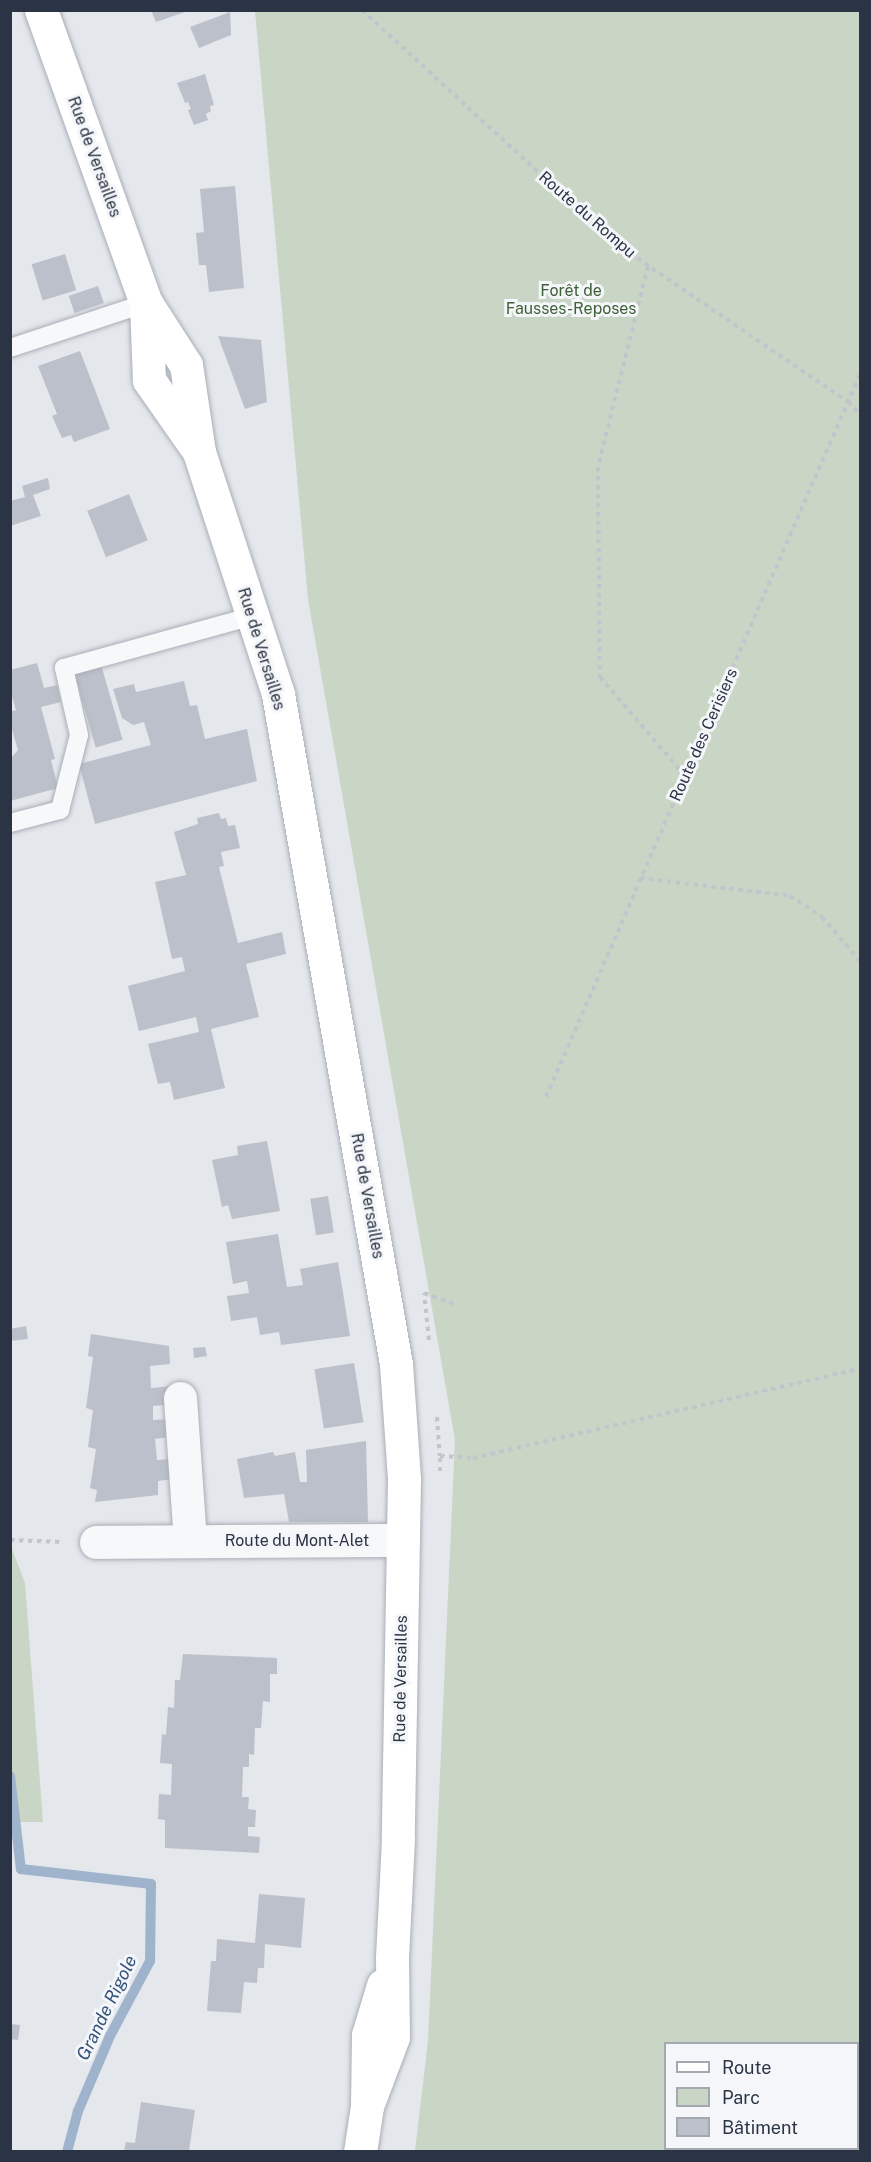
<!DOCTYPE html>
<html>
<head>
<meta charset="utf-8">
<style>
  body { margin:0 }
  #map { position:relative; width:871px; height:2162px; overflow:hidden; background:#e4e7ec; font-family:"Public Sans",sans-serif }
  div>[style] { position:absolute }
  .green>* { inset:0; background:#c9d6c5 }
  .stream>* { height:10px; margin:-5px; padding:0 5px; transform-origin:5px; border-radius:5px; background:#9fb4cc }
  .building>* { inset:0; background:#bbc0ca; transform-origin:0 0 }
  .path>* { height:4px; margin-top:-2px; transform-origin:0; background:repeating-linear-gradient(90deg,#c2c5cb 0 4.5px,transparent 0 9px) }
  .roads { filter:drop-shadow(0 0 2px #a9aeb7) drop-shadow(0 0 2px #a9aeb7) }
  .lane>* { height:18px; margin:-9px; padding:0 9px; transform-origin:9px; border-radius:9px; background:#f7f8fa }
  .street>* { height:33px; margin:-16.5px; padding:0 16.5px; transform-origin:16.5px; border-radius:16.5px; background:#f7f8fa }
  .secondary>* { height:33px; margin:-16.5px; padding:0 16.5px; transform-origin:16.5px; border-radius:16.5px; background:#fff }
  span { translate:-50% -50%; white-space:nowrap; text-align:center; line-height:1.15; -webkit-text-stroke:6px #f4f6f9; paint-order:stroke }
  .street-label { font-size:16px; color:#2b3445 }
  .park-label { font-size:16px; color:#3f6138 }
  .water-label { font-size:18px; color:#34527a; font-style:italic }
  .frame { position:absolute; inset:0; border:12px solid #2b3445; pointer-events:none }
  .legend { position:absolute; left:664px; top:2042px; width:195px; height:108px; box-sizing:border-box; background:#f4f6f9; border:2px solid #a4a8b1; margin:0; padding:8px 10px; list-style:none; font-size:18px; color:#2b3445 }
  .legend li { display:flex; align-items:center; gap:12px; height:30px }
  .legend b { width:30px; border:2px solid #a4a8b1 }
</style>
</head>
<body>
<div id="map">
  <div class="green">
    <div style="clip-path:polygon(evenodd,255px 11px,860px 11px,860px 2151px,415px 2151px,428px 2041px,455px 1440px,308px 599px,255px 11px,666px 2044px,858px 2044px,858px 2148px,666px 2148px,666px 2044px)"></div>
    <div style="clip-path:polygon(10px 1544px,25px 1583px,43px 1822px,11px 1822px)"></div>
  </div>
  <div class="stream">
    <div style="left:10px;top:1776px;width:94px;rotate:83.3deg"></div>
    <div style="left:21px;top:1869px;width:131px;rotate:6.6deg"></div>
    <div style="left:151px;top:1884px;width:77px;rotate:90.7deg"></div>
    <div style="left:150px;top:1961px;width:85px;rotate:118.1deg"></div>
    <div style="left:110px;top:2036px;width:82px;rotate:113.1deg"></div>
    <div style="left:78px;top:2111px;width:42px;rotate:105deg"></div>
  </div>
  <div class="building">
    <div style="clip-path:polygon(151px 10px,188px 10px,188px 11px,156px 22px)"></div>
    <div style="clip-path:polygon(230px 12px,231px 35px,199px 48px,190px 27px)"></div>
    <div style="clip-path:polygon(205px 74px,214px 105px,210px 106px,211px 111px,206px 114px,208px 120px,194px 125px,188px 110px,191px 109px,188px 102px,185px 103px,177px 83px)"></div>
    <div style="clip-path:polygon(235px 186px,244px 288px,209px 292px,206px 265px,199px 265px,196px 233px,204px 232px,200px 189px)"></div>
    <div style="left:65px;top:254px;width:38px;height:35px;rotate:73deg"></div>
    <div style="left:98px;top:286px;width:18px;height:31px;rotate:71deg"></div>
    <div style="clip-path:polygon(218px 336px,261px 340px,267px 402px,245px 409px)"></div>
    <div style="clip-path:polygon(80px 351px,110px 429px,74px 442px,71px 435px,62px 438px,52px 416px,57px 414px,38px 366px)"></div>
    <div style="clip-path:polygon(48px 478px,50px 489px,33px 495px,41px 516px,10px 526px,10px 501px,25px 497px,22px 486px)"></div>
    <div style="left:129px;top:494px;width:50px;height:45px;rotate:68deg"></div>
    <div style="left:100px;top:661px;width:82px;height:28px;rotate:74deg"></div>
    <div style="clip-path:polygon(37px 663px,44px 688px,57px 685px,61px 702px,41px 707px,55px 759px,51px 760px,58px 788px,10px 801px,10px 759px,18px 750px,10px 723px,10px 712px,16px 710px,10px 690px,10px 670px)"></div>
    <div style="clip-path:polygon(184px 681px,190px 706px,197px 705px,205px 739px,247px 729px,257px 781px,95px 824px,79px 764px,151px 745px,144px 722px,133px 725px,122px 718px,113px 689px,134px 684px,136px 692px)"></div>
    <div style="clip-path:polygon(219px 813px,221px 819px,226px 818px,228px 826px,235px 825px,240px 848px,221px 852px,224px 866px,219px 867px,238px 943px,282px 932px,286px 954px,246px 964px,259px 1017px,211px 1029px,225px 1088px,174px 1100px,170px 1082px,158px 1084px,148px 1044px,199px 1032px,196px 1017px,139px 1031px,128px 986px,185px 971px,182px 957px,172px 959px,155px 882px,186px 875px,174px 832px,198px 824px,197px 818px)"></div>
    <div style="clip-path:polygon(267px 1141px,280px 1211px,232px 1219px,228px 1205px,222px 1207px,212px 1160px,238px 1155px,237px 1146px)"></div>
    <div style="left:328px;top:1196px;width:37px;height:18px;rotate:81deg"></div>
    <div style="clip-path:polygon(278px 1234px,287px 1287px,303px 1285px,300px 1269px,338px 1262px,350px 1336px,281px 1345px,279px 1332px,260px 1335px,257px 1317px,231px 1321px,227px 1296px,249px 1293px,247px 1281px,233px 1284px,226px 1242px)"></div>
    <div style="clip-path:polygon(26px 1326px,28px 1339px,10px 1341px,10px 1329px)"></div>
    <div style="clip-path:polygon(91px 1334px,169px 1346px,170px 1364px,150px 1366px,151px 1388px,173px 1386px,174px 1404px,153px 1406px,153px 1420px,176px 1419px,177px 1436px,155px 1439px,157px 1460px,180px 1458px,181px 1478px,158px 1481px,158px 1495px,95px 1502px,97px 1490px,90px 1488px,96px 1449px,88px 1447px,93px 1410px,86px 1408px,93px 1357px,88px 1356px)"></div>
    <div style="clip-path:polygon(205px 1347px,207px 1356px,194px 1358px,193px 1348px)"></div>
    <div style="left:354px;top:1363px;width:60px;height:40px;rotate:81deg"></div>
    <div style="clip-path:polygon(366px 1441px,368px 1522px,289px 1522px,284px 1494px,244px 1498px,237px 1459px,273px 1452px,275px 1456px,295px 1452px,300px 1482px,307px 1482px,306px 1450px)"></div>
    <div style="clip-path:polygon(183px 1654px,277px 1658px,277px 1674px,270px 1674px,270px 1702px,263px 1701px,261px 1728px,255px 1728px,254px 1755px,249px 1754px,249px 1767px,243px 1767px,242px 1797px,249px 1797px,248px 1809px,256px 1810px,255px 1827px,248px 1827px,248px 1836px,260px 1837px,259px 1853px,165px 1848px,165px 1820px,158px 1819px,159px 1794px,171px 1795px,172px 1764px,160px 1763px,162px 1734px,166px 1735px,168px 1707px,174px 1708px,175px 1680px,180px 1680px)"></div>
    <div style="clip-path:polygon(259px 1894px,305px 1898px,301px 1948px,265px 1944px,264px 1968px,258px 1968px,257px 1983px,244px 1982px,241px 2013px,207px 2011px,211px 1961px,216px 1961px,217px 1939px,255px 1943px)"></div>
    <div style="clip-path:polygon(10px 2024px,20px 2025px,18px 2040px,10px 2039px)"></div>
    <div style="clip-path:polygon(141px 2102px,195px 2110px,189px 2151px,124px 2151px,126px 2142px,135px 2143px)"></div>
  </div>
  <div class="path">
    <div style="left:362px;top:10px;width:344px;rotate:42.6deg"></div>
    <div style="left:615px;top:243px;width:282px;rotate:34.3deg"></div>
    <div style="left:848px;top:402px;width:17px;rotate:45deg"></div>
    <div style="left:648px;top:266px;width:207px;rotate:104deg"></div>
    <div style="left:598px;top:467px;width:210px;rotate:89.5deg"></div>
    <div style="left:600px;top:677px;width:132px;rotate:49.3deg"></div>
    <div style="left:640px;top:878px;width:151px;rotate:6.8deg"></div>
    <div style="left:790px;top:896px;width:38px;rotate:33deg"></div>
    <div style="left:822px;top:917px;width:58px;rotate:49.2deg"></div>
    <div style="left:546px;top:1097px;width:788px;rotate:-66.52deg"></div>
    <div style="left:429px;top:1340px;width:47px;rotate:-96.1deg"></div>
    <div style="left:424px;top:1293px;width:35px;rotate:20deg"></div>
    <div style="left:437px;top:1417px;width:39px;rotate:86deg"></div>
    <div style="left:440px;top:1456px;width:33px;rotate:3deg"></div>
    <div style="left:473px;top:1458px;width:397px;rotate:-13deg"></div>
    <div style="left:440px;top:1471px;width:15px;rotate:-90deg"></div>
    <div style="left:10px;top:1540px;width:53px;rotate:2.2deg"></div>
  </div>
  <div class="roads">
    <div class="lane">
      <div style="left:10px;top:348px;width:143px;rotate:-18.3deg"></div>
      <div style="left:10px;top:823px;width:52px;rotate:-14.6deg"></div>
      <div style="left:60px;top:810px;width:77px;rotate:-75.8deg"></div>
      <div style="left:79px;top:735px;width:69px;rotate:-102.6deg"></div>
      <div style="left:64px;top:668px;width:196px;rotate:-15.4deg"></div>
    </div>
    <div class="street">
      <div style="left:180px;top:1398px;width:143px;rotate:86deg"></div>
      <div style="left:96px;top:1542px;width:307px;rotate:-0.4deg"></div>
    </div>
    <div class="secondary">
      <div style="left:41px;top:10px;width:311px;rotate:70.3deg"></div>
      <div style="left:146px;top:303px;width:74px;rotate:57.2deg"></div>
      <div style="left:186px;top:365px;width:88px;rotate:81.5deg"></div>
      <div style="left:199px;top:452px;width:255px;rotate:71.9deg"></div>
      <div style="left:278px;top:694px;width:680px;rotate:80.01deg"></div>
      <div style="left:396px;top:1364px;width:115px;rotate:86deg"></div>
      <div style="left:404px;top:1479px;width:360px;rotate:91deg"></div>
      <div style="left:398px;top:1839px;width:119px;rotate:92.9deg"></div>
      <div style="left:392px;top:1958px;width:79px;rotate:89.3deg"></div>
      <div style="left:393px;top:2037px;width:74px;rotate:110.6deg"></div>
      <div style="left:146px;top:303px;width:77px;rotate:87.8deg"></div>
      <div style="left:149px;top:380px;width:80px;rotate:55.1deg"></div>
      <div style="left:360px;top:2152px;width:47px;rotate:-81.3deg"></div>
      <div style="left:367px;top:2106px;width:71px;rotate:-89.2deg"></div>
      <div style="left:368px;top:2035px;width:52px;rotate:-73.3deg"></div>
    </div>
  </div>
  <div class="street-label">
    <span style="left:94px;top:157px;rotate:70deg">Rue de Versailles</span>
    <span style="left:587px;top:215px;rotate:41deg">Route du Rompu</span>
    <span style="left:261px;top:649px;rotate:73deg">Rue de Versailles</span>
    <span style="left:704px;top:735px;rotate:-66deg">Route des Cerisiers</span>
    <span style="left:367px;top:1196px;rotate:80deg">Rue de Versailles</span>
    <span style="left:297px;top:1541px">Route du Mont-Alet</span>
    <span style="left:401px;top:1679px;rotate:-89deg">Rue de Versailles</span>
  </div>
  <div class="park-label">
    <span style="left:571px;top:300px">Forêt de<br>Fausses-Reposes</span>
  </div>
  <div class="water-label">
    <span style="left:107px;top:2008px;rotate:-64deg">Grande Rigole</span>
  </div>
  <div class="frame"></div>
  <ul class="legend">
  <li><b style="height:8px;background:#fff"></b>Route</li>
  <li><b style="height:16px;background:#c9d6c5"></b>Parc</li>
  <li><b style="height:16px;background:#bbc0ca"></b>Bâtiment</li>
  </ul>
</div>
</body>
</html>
